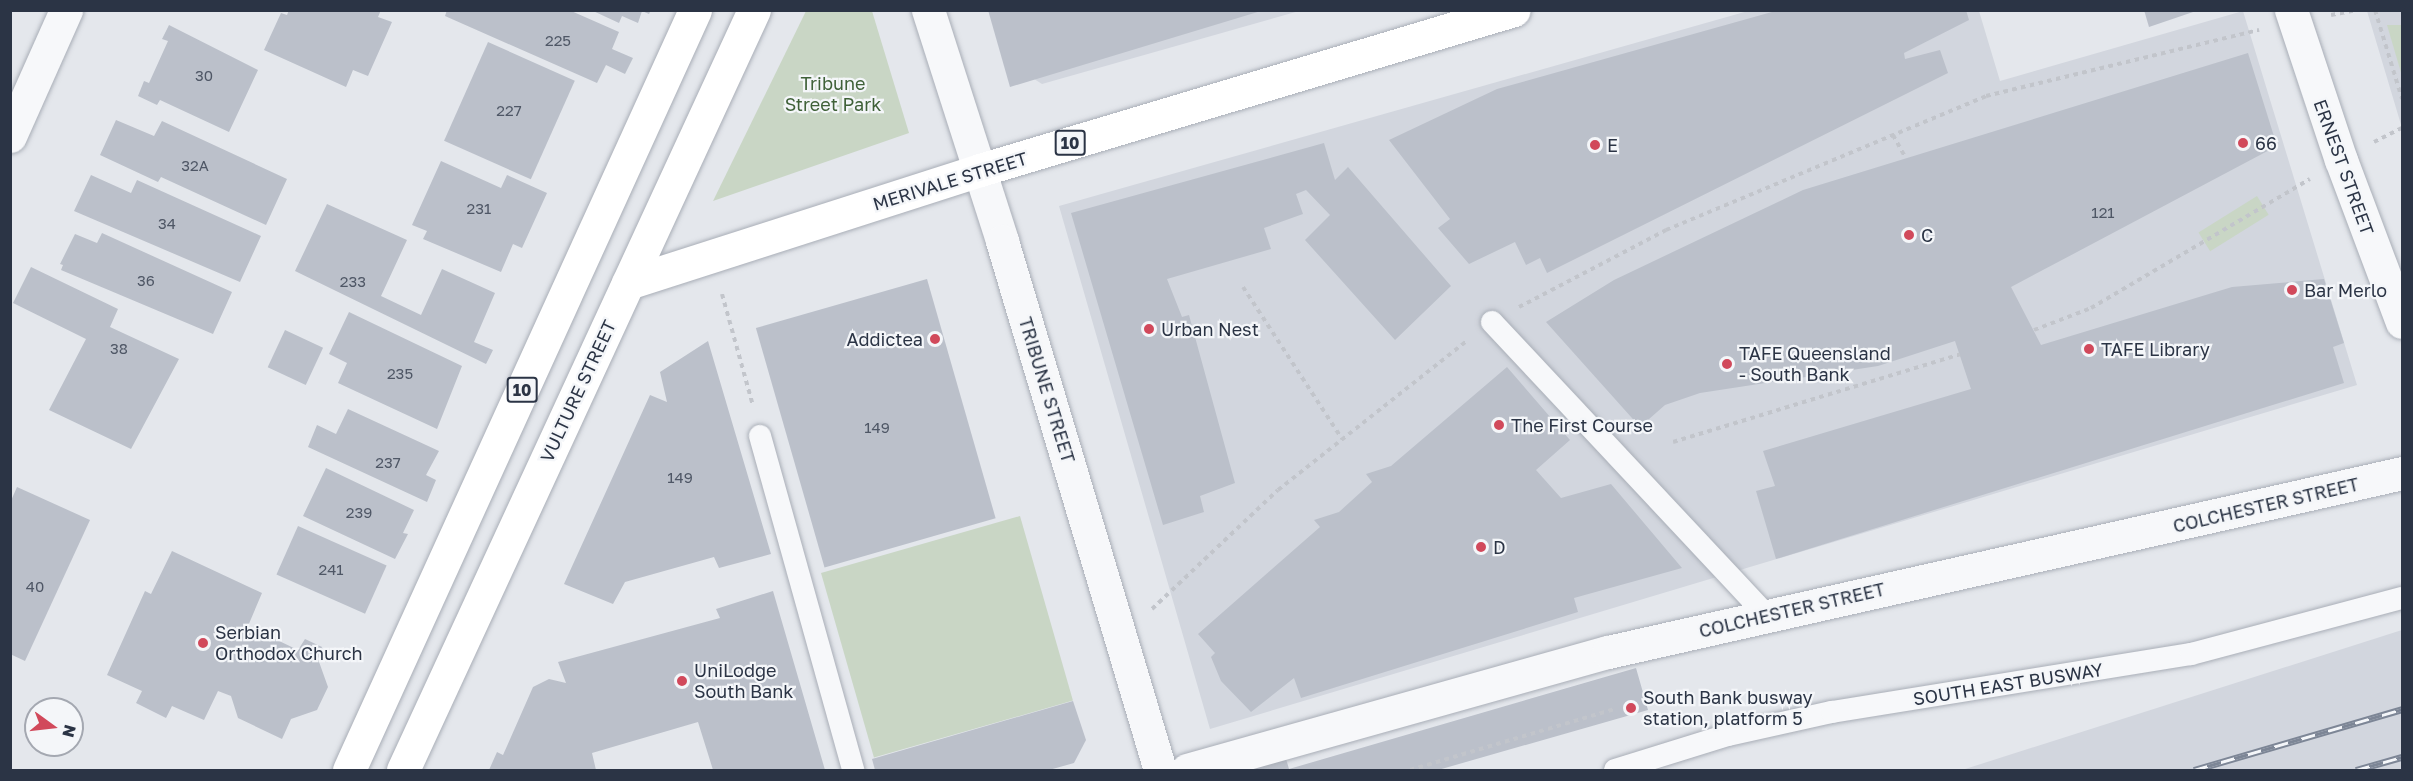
<!DOCTYPE html>
<html>
<head>
<meta charset="utf-8">
<style>
  body { margin:0 }
  #map { position:relative; width:2413px; height:781px; overflow:hidden; background:#e4e7ec; font-family:"Golos Text",sans-serif }
  div>[style] { position:absolute }
  .built>* { inset:0; background:#d2d6de }
  .green>* { inset:0; background:#c9d6c5; transform-origin:0 0 }
  .building>* { inset:0; background:#bbc0ca; transform-origin:0 0 }
  .path>* { height:4px; margin-top:-2px; transform-origin:0; background:repeating-linear-gradient(90deg,#c2c5cb 0 4.5px,transparent 0 9px) }
  .roads { filter:drop-shadow(0 0 2px #a9aeb7) drop-shadow(0 0 2px #a9aeb7) }
  .service>* { height:22px; margin:-11px; padding:0 11px; transform-origin:11px; border-radius:11px; background:#f7f8fa }
  .minor>* { height:33px; margin:-16.5px; padding:0 16.5px; transform-origin:16.5px; border-radius:16.5px; background:#f7f8fa }
  .primary>* { height:33px; margin:-16.5px; padding:0 16.5px; transform-origin:16.5px; border-radius:16.5px; background:#fff }
  .rail>* { height:7px; margin-top:-3.5px; transform-origin:0; background:repeating-linear-gradient(90deg,#f4f6f9 0 14px,#7d8696 0 28px); box-sizing:border-box; border-block:2px solid #7d8696 }
  .dots>* { width:16px; height:16px; translate:-50% -50%; box-sizing:border-box; border:3px solid #f4f6f9; border-radius:50% }
  span { translate:-50% -50%; white-space:nowrap; text-align:center; line-height:1.15; -webkit-text-stroke:4.5px #f4f6f9; paint-order:stroke }
  .number-label { font-size:15px; color:#4f5766 }
  .number-label span { -webkit-text-stroke-width:0 }
  .shield-label span { padding:2px 4px; background:#f4f6f9; border:2px solid; border-radius:4px; -webkit-text-stroke-width:0 }
  .shield-label { font-size:16px; color:#2b3445; font-weight:700 }
  .park-label { font-size:18px; color:#3f6138 }
  .poi-label { font-size:18px; color:#2b3445 }
  .left { translate:0 -50%; text-align:left }
  .right { translate:-100% -50%; text-align:right }
  .street-label { font-size:18px; color:#2b3445 }
  .frame { position:absolute; inset:0; border:12px solid #2b3445; pointer-events:none }
  .north { position:absolute; left:24px; top:697px; width:60px; height:60px; box-sizing:border-box; background:#f4f6f9; border:2px solid #a4a8b1; border-radius:50%; rotate:105deg; font-size:16px; font-weight:700; line-height:24px; text-align:center; color:#2b3445 }
  .north::after { content:''; display:block; margin:auto; width:21px; height:27px; background:#d1495b; clip-path:polygon(50% 0,100% 100%,50% 72%,0 100%) }
</style>
</head>
<body>
<div id="map">
  <div class="built">
    <div style="clip-path:polygon(997px 11px,1299px 11px,1042px 84px,1014px 66px)"></div>
    <div style="clip-path:polygon(1748px 11px,1979px 11px,2000px 81px,2243px 11px,2357px 385px,1210px 729px,1059px 206px)"></div>
    <div style="clip-path:polygon(2367px 11px,2402px 11px,2402px 131px,2402px 128px)"></div>
    <div style="clip-path:polygon(2402px 630px,2402px 770px,1962px 770px)"></div>
  </div>
  <div class="green">
    <div style="clip-path:polygon(806px 11px,872px 11px,909px 133px,713px 201px)"></div>
    <div style="clip-path:polygon(2387px 25px,2402px 25px,2402px 76px)"></div>
    <div style="left:2257px;top:196px;width:22px;height:69px;rotate:58deg"></div>
    <div style="left:1020px;top:516px;width:192px;height:207px;rotate:74deg"></div>
  </div>
  <div class="building">
    <div style="clip-path:polygon(289px 10px,381px 10px,378px 17px,392px 22px,368px 76px,353px 70px,346px 87px,264px 50px,281px 13px,287px 15px)"></div>
    <div style="clip-path:polygon(447px 10px,569px 10px,619px 32px,612px 49px,633px 58px,625px 74px,606px 65px,597px 83px,445px 16px)"></div>
    <div style="clip-path:polygon(591px 10px,651px 10px,649px 14px,642px 11px,638px 23px,622px 16px,619px 23px)"></div>
    <div style="clip-path:polygon(988px 10px,1260px 10px,1261px 11px,1010px 87px)"></div>
    <div style="clip-path:polygon(1779px 10px,1966px 10px,1969px 20px,1904px 53px,1905px 59px,1940px 50px,1948px 73px,1547px 273px,1540px 258px,1526px 265px,1515px 242px,1469px 264px,1438px 228px,1450px 219px,1389px 140px,1497px 89px)"></div>
    <div style="clip-path:polygon(2144px 10px,2196px 10px,2196px 11px,2149px 27px)"></div>
    <div style="clip-path:polygon(169px 25px,258px 70px,229px 132px,160px 100px,157px 105px,138px 96px,144px 81px,149px 83px,168px 41px,162px 39px)"></div>
    <div style="left:488px;top:42px;width:95px;height:108px;rotate:24deg"></div>
    <div style="clip-path:polygon(2248px 53px,2277px 146px,2011px 287px,2041px 345px,2232px 287px,2324px 279px,2344px 343px,2333px 347px,2344px 383px,1776px 559px,1756px 491px,1775px 486px,1763px 451px,1971px 389px,1955px 341px,1878px 366px,1700px 393px,1665px 405px,1640px 427px,1546px 322px,1614px 280px,1803px 190px)"></div>
    <div style="clip-path:polygon(116px 120px,154px 136px,162px 121px,287px 179px,266px 225px,161px 177px,158px 182px,100px 155px)"></div>
    <div style="clip-path:polygon(1324px 143px,1335px 180px,1348px 167px,1451px 286px,1395px 340px,1305px 240px,1330px 215px,1306px 190px,1296px 194px,1303px 214px,1264px 228px,1271px 249px,1167px 279px,1182px 317px,1189px 315px,1235px 483px,1200px 496px,1204px 512px,1163px 525px,1071px 213px)"></div>
    <div style="clip-path:polygon(441px 161px,501px 188px,507px 175px,547px 193px,522px 248px,513px 244px,501px 272px,423px 239px,427px 231px,412px 225px)"></div>
    <div style="clip-path:polygon(91px 175px,131px 193px,137px 180px,261px 236px,240px 282px,74px 211px)"></div>
    <div style="clip-path:polygon(327px 204px,407px 240px,381px 296px,421px 315px,442px 269px,495px 293px,474px 342px,493px 350px,486px 364px,295px 271px)"></div>
    <div style="clip-path:polygon(102px 233px,232px 292px,213px 334px,61px 270px,63px 265px,60px 264px,75px 234px,97px 243px)"></div>
    <div style="clip-path:polygon(31px 267px,118px 309px,110px 327px,179px 359px,131px 449px,49px 410px,86px 339px,13px 303px)"></div>
    <div style="left:927px;top:279px;width:249px;height:178px;rotate:74deg"></div>
    <div style="clip-path:polygon(349px 312px,462px 366px,437px 429px,338px 383px,347px 363px,329px 354px)"></div>
    <div style="left:285px;top:330px;width:42px;height:41px;rotate:25deg"></div>
    <div style="clip-path:polygon(708px 341px,771px 554px,719px 568px,714px 557px,625px 582px,613px 604px,564px 584px,650px 395px,667px 402px,660px 372px)"></div>
    <div style="clip-path:polygon(1507px 367px,1570px 440px,1536px 470px,1561px 498px,1611px 484px,1682px 568px,1574px 598px,1578px 612px,1301px 698px,1294px 678px,1251px 712px,1221px 681px,1211px 657px,1215px 653px,1198px 634px,1320px 527px,1314px 520px,1339px 512px,1372px 482px,1366px 474px,1391px 466px)"></div>
    <div style="clip-path:polygon(348px 409px,439px 451px,426px 475px,436px 480px,427px 502px,308px 447px,317px 425px,336px 434px)"></div>
    <div style="clip-path:polygon(326px 468px,414px 510px,403px 533px,408px 534px,395px 559px,303px 516px)"></div>
    <div style="clip-path:polygon(17px 487px,90px 520px,25px 661px,10px 654px,10px 503px)"></div>
    <div style="left:298px;top:526px;width:97px;height:53px;rotate:24deg"></div>
    <div style="clip-path:polygon(172px 551px,262px 593px,248px 626px,298px 650px,305px 639px,322px 647px,318px 659px,328px 687px,317px 710px,291px 719px,282px 739px,238px 718px,231px 696px,218px 691px,204px 720px,172px 706px,166px 718px,136px 703px,142px 691px,107px 675px,145px 591px,151px 594px)"></div>
    <div style="clip-path:polygon(773px 591px,825px 770px,713px 770px,698px 722px,592px 753px,596px 770px,489px 770px,497px 752px,503px 755px,533px 687px,549px 679px,566px 683px,558px 662px,720px 618px,716px 609px)"></div>
    <div style="clip-path:polygon(1636px 668px,1648px 710px,1438px 770px,1222px 770px,1284px 752px,1289px 769px)"></div>
    <div style="clip-path:polygon(1073px 701px,1086px 740px,1074px 763px,1049px 770px,875px 770px,872px 759px)"></div>
  </div>
  <div class="path">
    <div style="left:2375px;top:10px;width:93px;rotate:73.1deg"></div>
    <div style="left:2331px;top:15px;width:25px;rotate:-11deg"></div>
    <div style="left:1893px;top:135px;width:25px;rotate:61deg"></div>
    <div style="left:2374px;top:142px;width:31px;rotate:-27deg"></div>
    <div style="left:1243px;top:287px;width:181px;rotate:56.9deg"></div>
    <div style="left:722px;top:294px;width:116px;rotate:74.5deg"></div>
    <div style="left:1519px;top:307px;width:166px;rotate:-27.6deg"></div>
    <div style="left:1666px;top:230px;width:347px;rotate:-22.7deg"></div>
    <div style="left:1986px;top:96px;width:281px;rotate:-13.6deg"></div>
    <div style="left:2034px;top:330px;width:61px;rotate:-21.1deg"></div>
    <div style="left:2091px;top:308px;width:254px;rotate:-30.5deg"></div>
    <div style="left:1673px;top:442px;width:300px;rotate:-17deg"></div>
    <div style="left:1152px;top:609px;width:173px;rotate:-43.4deg"></div>
    <div style="left:1278px;top:490px;width:242px;rotate:-38.3deg"></div>
    <div style="left:1410px;top:770px;width:214px;rotate:-16.6deg"></div>
  </div>
  <div class="roads">
    <div class="service">
      <div style="left:1492px;top:322px;width:401px;rotate:46.9deg"></div>
      <div style="left:760px;top:436px;width:347px;rotate:74.4deg"></div>
      <div style="left:1615px;top:770px;width:118px;rotate:-17.2deg"></div>
      <div style="left:1728px;top:735px;width:107px;rotate:-12.5deg"></div>
      <div style="left:1832px;top:712px;width:364px;rotate:-9.2deg"></div>
      <div style="left:2191px;top:654px;width:218px;rotate:-14.9deg"></div>
    </div>
    <div class="minor">
      <div style="left:928px;top:10px;width:243px;rotate:72.2deg"></div>
      <div style="left:1002px;top:241px;width:552px;rotate:73.37deg"></div>
      <div style="left:2291px;top:10px;width:158px;rotate:71.6deg"></div>
      <div style="left:2341px;top:160px;width:173px;rotate:69.4deg"></div>
      <div style="left:10px;top:136px;width:138px;rotate:-66deg"></div>
      <div style="left:1187px;top:770px;width:437px;rotate:-15.7deg"></div>
      <div style="left:1608px;top:652px;width:814px;rotate:-12.7deg"></div>
    </div>
    <div class="primary">
      <div style="left:628px;top:283px;width:370px;rotate:-17.8deg"></div>
      <div style="left:980px;top:170px;width:557px;rotate:-16.68deg"></div>
      <div style="left:349px;top:770px;width:835px;rotate:-65.52deg"></div>
      <div style="left:403px;top:770px;width:837px;rotate:-65.21deg"></div>
    </div>
  </div>
  <div class="rail">
    <div style="left:2194px;top:770px;width:217px;rotate:-16.3deg"></div>
    <div style="left:2356px;top:770px;width:48px;rotate:-15.8deg"></div>
  </div>
  <div class="dots">
    <div style="left:2243px;top:143px;background:#d1495b"></div>
    <div style="left:1595px;top:145px;background:#d1495b"></div>
    <div style="left:1909px;top:235px;background:#d1495b"></div>
    <div style="left:2292px;top:290px;background:#d1495b"></div>
    <div style="left:1149px;top:329px;background:#d1495b"></div>
    <div style="left:935px;top:339px;background:#d1495b"></div>
    <div style="left:2089px;top:349px;background:#d1495b"></div>
    <div style="left:1727px;top:364px;background:#d1495b"></div>
    <div style="left:1499px;top:425px;background:#d1495b"></div>
    <div style="left:1481px;top:547px;background:#d1495b"></div>
    <div style="left:203px;top:643px;background:#d1495b"></div>
    <div style="left:682px;top:681px;background:#d1495b"></div>
    <div style="left:1631px;top:708px;background:#d1495b"></div>
  </div>
  <div class="number-label">
    <span style="left:558px;top:41px">225</span>
    <span style="left:204px;top:76px">30</span>
    <span style="left:509px;top:111px">227</span>
    <span style="left:195px;top:166px">32A</span>
    <span style="left:479px;top:209px">231</span>
    <span style="left:2103px;top:213px">121</span>
    <span style="left:167px;top:224px">34</span>
    <span style="left:146px;top:281px">36</span>
    <span style="left:353px;top:282px">233</span>
    <span style="left:119px;top:349px">38</span>
    <span style="left:400px;top:374px">235</span>
    <span style="left:877px;top:428px">149</span>
    <span style="left:388px;top:463px">237</span>
    <span style="left:680px;top:478px">149</span>
    <span style="left:359px;top:513px">239</span>
    <span style="left:331px;top:570px">241</span>
    <span style="left:35px;top:587px">40</span>
  </div>
  <div class="shield-label">
    <span style="left:1070px;top:143px">10</span>
    <span style="left:522px;top:390px">10</span>
  </div>
  <div class="park-label">
    <span style="left:833px;top:94px">Tribune<br>Street Park</span>
  </div>
  <div class="poi-label">
    <span class="left" style="left:2255px;top:143px">66</span>
    <span class="left" style="left:1607px;top:145px">E</span>
    <span class="left" style="left:1921px;top:235px">C</span>
    <span class="left" style="left:2304px;top:290px">Bar Merlo</span>
    <span class="left" style="left:1161px;top:329px">Urban Nest</span>
    <span class="right" style="left:923px;top:339px">Addictea</span>
    <span class="left" style="left:2101px;top:349px">TAFE Library</span>
    <span class="left" style="left:1739px;top:364px">TAFE Queensland<br>- South Bank</span>
    <span class="left" style="left:1511px;top:425px">The First Course</span>
    <span class="left" style="left:1493px;top:547px">D</span>
    <span class="left" style="left:215px;top:643px">Serbian<br>Orthodox Church</span>
    <span class="left" style="left:694px;top:681px">UniLodge<br>South Bank</span>
    <span class="left" style="left:1643px;top:708px">South Bank busway<br>station, platform 5</span>
  </div>
  <div class="street-label">
    <span style="left:2344px;top:167px;rotate:70deg">ERNEST STREET</span>
    <span style="left:950px;top:181px;rotate:-17deg">MERIVALE STREET</span>
    <span style="left:1047px;top:390px;rotate:73deg">TRIBUNE STREET</span>
    <span style="left:578px;top:391px;rotate:-65deg">VULTURE STREET</span>
    <span style="left:2266px;top:505px;rotate:-13deg">COLCHESTER STREET</span>
    <span style="left:1792px;top:610px;rotate:-13deg">COLCHESTER STREET</span>
    <span style="left:2008px;top:684px;rotate:-9deg">SOUTH EAST BUSWAY</span>
  </div>
  <div class="frame"></div>
  <div class="north">N</div>
</div>
</body>
</html>
